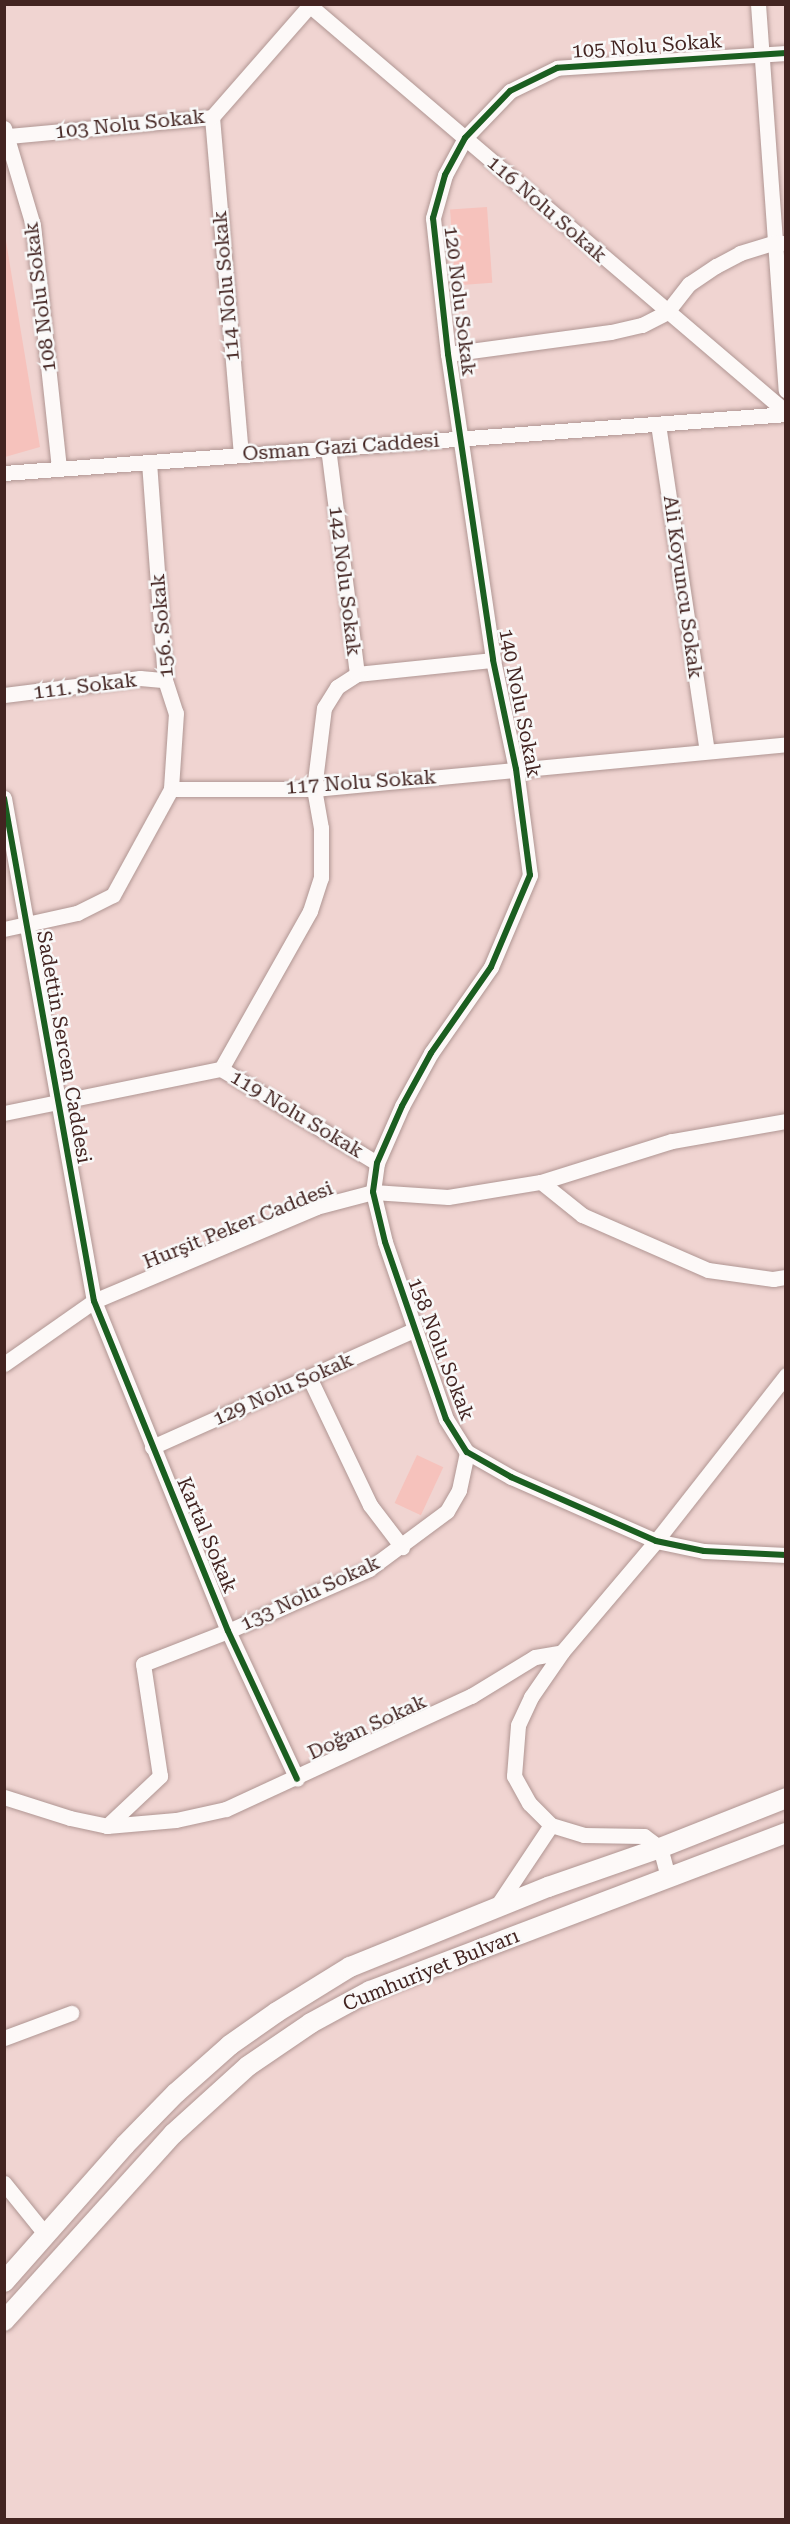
<!DOCTYPE html>
<html>
<head>
<meta charset="utf-8">
<style>
  body { margin:0 }
  #map { position:relative; width:790px; height:2524px; overflow:hidden; background:#f0d4d1; font-family:"Roboto Serif",serif }
  div>[style] { position:absolute }
  .green>* { inset:0; background:#f6c2bc; transform-origin:0 0 }
  .roads { filter:drop-shadow(0 0 2px #b09693) drop-shadow(0 0 2px #b09693) }
  .minor>* { height:15px; margin:-7.5px; padding:0 7.5px; transform-origin:7.5px; border-radius:7.5px; background:#fdf9f8 }
  .major>* { height:20px; margin:-10px; padding:0 10px; transform-origin:10px; border-radius:10px; background:#fdf9f8 }
  .cycleway>* { height:6px; margin:-3px; padding:0 3px; transform-origin:3px; border-radius:3px; background:#1b5e20 }
  span { translate:-50% -50%; white-space:nowrap; text-align:center; line-height:1.15; -webkit-text-stroke:5px #f9f9f9; paint-order:stroke }
  .street-label { font-size:20px; color:#432421 }
  .frame { position:absolute; inset:0; border:6px solid #432421; pointer-events:none }
</style>
</head>
<body>
<div id="map">
  <div class="green">
    <div style="left:487px;top:207px;width:76px;height:37px;rotate:86deg"></div>
    <div style="clip-path:polygon(4px 229px,40px 447px,5px 457px,4px 457px)"></div>
    <div style="left:417px;top:1455px;width:29px;height:53px;rotate:25deg"></div>
  </div>
  <div class="roads">
    <div class="minor">
      <div style="left:308px;top:4px;width:628px;rotate:40.48deg"></div>
      <div style="left:758px;top:4px;width:387px;rotate:85.9deg"></div>
      <div style="left:786px;top:53px;width:229px;rotate:176.3deg"></div>
      <div style="left:557px;top:68px;width:52px;rotate:153.9deg"></div>
      <div style="left:510px;top:91px;width:65px;rotate:133.8deg"></div>
      <div style="left:465px;top:138px;width:42px;rotate:118.4deg"></div>
      <div style="left:445px;top:175px;width:45px;rotate:105.6deg"></div>
      <div style="left:433px;top:218px;width:137px;rotate:83.7deg"></div>
      <div style="left:448px;top:354px;width:309px;rotate:81.6deg"></div>
      <div style="left:493px;top:660px;width:111px;rotate:78.1deg"></div>
      <div style="left:516px;top:769px;width:107px;rotate:82.5deg"></div>
      <div style="left:530px;top:875px;width:100px;rotate:113deg"></div>
      <div style="left:491px;top:967px;width:105px;rotate:124.9deg"></div>
      <div style="left:431px;top:1053px;width:60px;rotate:118.7deg"></div>
      <div style="left:402px;top:1106px;width:62px;rotate:113.7deg"></div>
      <div style="left:377px;top:1163px;width:29px;rotate:98deg"></div>
      <div style="left:373px;top:1192px;width:51px;rotate:76.5deg"></div>
      <div style="left:385px;top:1242px;width:187px;rotate:71deg"></div>
      <div style="left:446px;top:1419px;width:39px;rotate:58deg"></div>
      <div style="left:467px;top:1452px;width:51px;rotate:29.6deg"></div>
      <div style="left:511px;top:1477px;width:158px;rotate:23.8deg"></div>
      <div style="left:656px;top:1541px;width:49px;rotate:11.8deg"></div>
      <div style="left:704px;top:1551px;width:82px;rotate:2.8deg"></div>
      <div style="left:212px;top:117px;width:339px;rotate:85.1deg"></div>
      <div style="left:4px;top:128px;width:101px;rotate:73.4deg"></div>
      <div style="left:33px;top:225px;width:245px;rotate:83.9deg"></div>
      <div style="left:8px;top:136px;width:205px;rotate:-5.3deg"></div>
      <div style="left:212px;top:117px;width:150px;rotate:-48.8deg"></div>
      <div style="left:448px;top:354px;width:164px;rotate:-7.7deg"></div>
      <div style="left:611px;top:332px;width:32px;rotate:-13deg"></div>
      <div style="left:642px;top:325px;width:28px;rotate:-27deg"></div>
      <div style="left:667px;top:312px;width:36px;rotate:-52deg"></div>
      <div style="left:689px;top:284px;width:32px;rotate:-34deg"></div>
      <div style="left:716px;top:266px;width:27px;rotate:-28deg"></div>
      <div style="left:740px;top:253px;width:37px;rotate:-17deg"></div>
      <div style="left:775px;top:242px;width:7px;rotate:8deg"></div>
      <div style="left:658px;top:424px;width:330px;rotate:81.5deg"></div>
      <div style="left:149px;top:462px;width:219px;rotate:85.8deg"></div>
      <div style="left:165px;top:680px;width:35px;rotate:72deg"></div>
      <div style="left:176px;top:713px;width:76px;rotate:93.8deg"></div>
      <div style="left:4px;top:473px;width:784px;rotate:-4.31deg"></div>
      <div style="left:357px;top:674px;width:137px;rotate:-5.9deg"></div>
      <div style="left:4px;top:695px;width:137px;rotate:-7.1deg"></div>
      <div style="left:140px;top:678px;width:25px;rotate:5deg"></div>
      <div style="left:4px;top:798px;width:511px;rotate:79.86deg"></div>
      <div style="left:94px;top:1301px;width:356px;rotate:67.9deg"></div>
      <div style="left:228px;top:1631px;width:163px;rotate:65deg"></div>
      <div style="left:4px;top:929px;width:75px;rotate:-12.4deg"></div>
      <div style="left:77px;top:913px;width:40px;rotate:-26.6deg"></div>
      <div style="left:113px;top:895px;width:121px;rotate:-61.3deg"></div>
      <div style="left:171px;top:789px;width:143px"></div>
      <div style="left:314px;top:789px;width:474px;rotate:-5.4deg"></div>
      <div style="left:221px;top:1069px;width:181px;rotate:-60.6deg"></div>
      <div style="left:310px;top:911px;width:35px;rotate:-72deg"></div>
      <div style="left:321px;top:878px;width:50px;rotate:-90deg"></div>
      <div style="left:321px;top:828px;width:40px;rotate:-100deg"></div>
      <div style="left:314px;top:789px;width:82px;rotate:-83deg"></div>
      <div style="left:324px;top:708px;width:25px;rotate:-58deg"></div>
      <div style="left:337px;top:687px;width:24px;rotate:-33deg"></div>
      <div style="left:357px;top:674px;width:227px;rotate:-97.3deg"></div>
      <div style="left:4px;top:1113px;width:221px;rotate:-11.5deg"></div>
      <div style="left:221px;top:1069px;width:182px;rotate:31.1deg"></div>
      <div style="left:541px;top:1182px;width:53px;rotate:38.8deg"></div>
      <div style="left:582px;top:1215px;width:137px;rotate:23.6deg"></div>
      <div style="left:708px;top:1270px;width:66px;rotate:7.9deg"></div>
      <div style="left:773px;top:1279px;width:13px;rotate:-9deg"></div>
      <div style="left:4px;top:1364px;width:110px;rotate:-35deg"></div>
      <div style="left:94px;top:1301px;width:241px;rotate:-22.9deg"></div>
      <div style="left:316px;top:1207px;width:59px;rotate:-14.7deg"></div>
      <div style="left:373px;top:1192px;width:75px;rotate:3.8deg"></div>
      <div style="left:448px;top:1197px;width:94px;rotate:-9.2deg"></div>
      <div style="left:541px;top:1182px;width:137px;rotate:-17.4deg"></div>
      <div style="left:672px;top:1141px;width:116px;rotate:-10deg"></div>
      <div style="left:309px;top:1377px;width:142px;rotate:64.5deg"></div>
      <div style="left:370px;top:1505px;width:53px;rotate:52.7deg"></div>
      <div style="left:152px;top:1447px;width:287px;rotate:-24.1deg"></div>
      <div style="left:4px;top:1797px;width:69px;rotate:17.7deg"></div>
      <div style="left:70px;top:1818px;width:38px;rotate:12deg"></div>
      <div style="left:107px;top:1826px;width:69px;rotate:-5deg"></div>
      <div style="left:176px;top:1820px;width:51px;rotate:-12.4deg"></div>
      <div style="left:226px;top:1809px;width:270px;rotate:-24.8deg"></div>
      <div style="left:471px;top:1696px;width:75px;rotate:-31.4deg"></div>
      <div style="left:535px;top:1657px;width:27px;rotate:-10deg"></div>
      <div style="left:107px;top:1826px;width:73px;rotate:-43.3deg"></div>
      <div style="left:160px;top:1776px;width:113px;rotate:-98.6deg"></div>
      <div style="left:143px;top:1664px;width:91px;rotate:-21.2deg"></div>
      <div style="left:228px;top:1631px;width:154px;rotate:-23.7deg"></div>
      <div style="left:369px;top:1569px;width:97px;rotate:-36.6deg"></div>
      <div style="left:447px;top:1511px;width:24px;rotate:-60deg"></div>
      <div style="left:459px;top:1490px;width:39px;rotate:-78deg"></div>
      <div style="left:668px;top:1877px;width:30px;rotate:-105deg"></div>
      <div style="left:660px;top:1848px;width:20px;rotate:-143deg"></div>
      <div style="left:644px;top:1836px;width:60px;rotate:-179deg"></div>
      <div style="left:584px;top:1835px;width:34px;rotate:-163deg"></div>
      <div style="left:551px;top:1825px;width:31px;rotate:-135deg"></div>
      <div style="left:529px;top:1803px;width:31px;rotate:-119deg"></div>
      <div style="left:514px;top:1776px;width:51px;rotate:-85.5deg"></div>
      <div style="left:518px;top:1725px;width:31px;rotate:-65deg"></div>
      <div style="left:531px;top:1697px;width:55px;rotate:-55.4deg"></div>
      <div style="left:562px;top:1652px;width:145px;rotate:-49.7deg"></div>
      <div style="left:656px;top:1541px;width:211px;rotate:-51.9deg"></div>
      <div style="left:495px;top:1909px;width:101px;rotate:-56.3deg"></div>
      <div style="left:4px;top:2038px;width:72px;rotate:-20.5deg"></div>
      <div style="left:4px;top:2183px;width:67px;rotate:51.1deg"></div>
    </div>
    <div class="major">
      <div style="left:4px;top:2282px;width:183px;rotate:-48.5deg"></div>
      <div style="left:125px;top:2145px;width:73px;rotate:-45.6deg"></div>
      <div style="left:176px;top:2093px;width:72px;rotate:-41.6deg"></div>
      <div style="left:230px;top:2045px;width:57px;rotate:-35.1deg"></div>
      <div style="left:277px;top:2012px;width:86px;rotate:-31.7deg"></div>
      <div style="left:350px;top:1967px;width:214px;rotate:-22deg"></div>
      <div style="left:548px;top:1887px;width:119px;rotate:-19.2deg"></div>
      <div style="left:660px;top:1848px;width:136px;rotate:-21.6deg"></div>
      <div style="left:4px;top:2321px;width:252px;rotate:-47.9deg"></div>
      <div style="left:173px;top:2134px;width:101px;rotate:-42.2deg"></div>
      <div style="left:248px;top:2066px;width:76px;rotate:-34.3deg"></div>
      <div style="left:311px;top:2023px;width:67px;rotate:-28.5deg"></div>
      <div style="left:370px;top:1991px;width:445px;rotate:-20.8deg"></div>
    </div>
  </div>
  <div class="cycleway">
    <div style="left:786px;top:53px;width:229px;rotate:176.3deg"></div>
    <div style="left:557px;top:68px;width:52px;rotate:153.9deg"></div>
    <div style="left:510px;top:91px;width:65px;rotate:133.8deg"></div>
    <div style="left:465px;top:138px;width:42px;rotate:118.4deg"></div>
    <div style="left:445px;top:175px;width:45px;rotate:105.6deg"></div>
    <div style="left:433px;top:218px;width:137px;rotate:83.7deg"></div>
    <div style="left:448px;top:354px;width:309px;rotate:81.6deg"></div>
    <div style="left:493px;top:660px;width:111px;rotate:78.1deg"></div>
    <div style="left:516px;top:769px;width:107px;rotate:82.5deg"></div>
    <div style="left:530px;top:875px;width:100px;rotate:113deg"></div>
    <div style="left:491px;top:967px;width:105px;rotate:124.9deg"></div>
    <div style="left:431px;top:1053px;width:60px;rotate:118.7deg"></div>
    <div style="left:402px;top:1106px;width:62px;rotate:113.7deg"></div>
    <div style="left:377px;top:1163px;width:29px;rotate:98deg"></div>
    <div style="left:373px;top:1192px;width:51px;rotate:76.5deg"></div>
    <div style="left:385px;top:1242px;width:187px;rotate:71deg"></div>
    <div style="left:446px;top:1419px;width:39px;rotate:58deg"></div>
    <div style="left:467px;top:1452px;width:51px;rotate:29.6deg"></div>
    <div style="left:511px;top:1477px;width:158px;rotate:23.8deg"></div>
    <div style="left:656px;top:1541px;width:49px;rotate:11.8deg"></div>
    <div style="left:704px;top:1551px;width:82px;rotate:2.8deg"></div>
    <div style="left:4px;top:798px;width:511px;rotate:79.86deg"></div>
    <div style="left:94px;top:1301px;width:356px;rotate:67.9deg"></div>
    <div style="left:228px;top:1631px;width:163px;rotate:65deg"></div>
  </div>
  <div class="street-label">
    <span style="left:647px;top:46px;rotate:-4deg">105 Nolu Sokak</span>
    <span style="left:130px;top:124px;rotate:-6deg">103 Nolu Sokak</span>
    <span style="left:547px;top:209px;rotate:41deg">116 Nolu Sokak</span>
    <span style="left:226px;top:286px;rotate:-95deg">114 Nolu Sokak</span>
    <span style="left:40px;top:297px;rotate:-97deg">108 Nolu Sokak</span>
    <span style="left:460px;top:301px;rotate:83deg">120 Nolu Sokak</span>
    <span style="left:341px;top:447px;rotate:-4deg">Osman Gazi Caddesi</span>
    <span style="left:345px;top:581px;rotate:83deg">142 Nolu Sokak</span>
    <span style="left:683px;top:587px;rotate:82deg">Ali Koyuncu Sokak</span>
    <span style="left:162px;top:626px;rotate:-95deg">156. Sokak</span>
    <span style="left:85px;top:686px;rotate:-7deg">111. Sokak</span>
    <span style="left:520px;top:703px;rotate:79deg">140 Nolu Sokak</span>
    <span style="left:361px;top:782px;rotate:-4deg">117 Nolu Sokak</span>
    <span style="left:64px;top:1047px;rotate:80deg">Sadettin Sercen Caddesi</span>
    <span style="left:297px;top:1114px;rotate:31deg">119 Nolu Sokak</span>
    <span style="left:238px;top:1225px;rotate:-22deg">Hurşit Peker Caddesi</span>
    <span style="left:441px;top:1349px;rotate:69deg">158 Nolu Sokak</span>
    <span style="left:283px;top:1389px;rotate:-24deg">129 Nolu Sokak</span>
    <span style="left:207px;top:1535px;rotate:67deg">Kartal Sokak</span>
    <span style="left:310px;top:1593px;rotate:-25deg">133 Nolu Sokak</span>
    <span style="left:367px;top:1727px;rotate:-25deg">Doğan Sokak</span>
    <span style="left:431px;top:1970px;rotate:-22deg">Cumhuriyet Bulvarı</span>
  </div>
  <div class="frame"></div>
</div>
</body>
</html>
